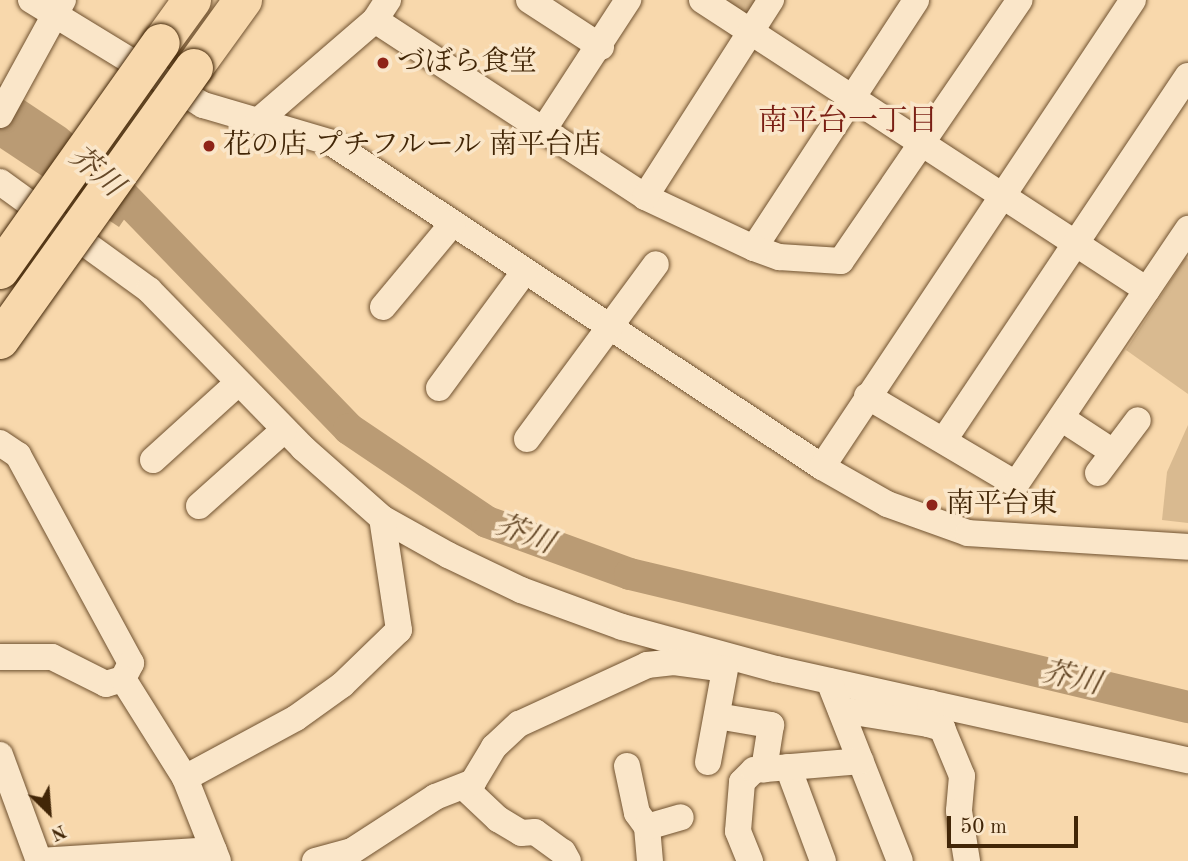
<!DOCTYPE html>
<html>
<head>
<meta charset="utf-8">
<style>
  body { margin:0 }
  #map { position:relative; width:1188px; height:861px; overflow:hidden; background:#f8d8ac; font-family:"Old Standard TT","Noto Serif JP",serif }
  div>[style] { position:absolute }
  .green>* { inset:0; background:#d9ba90 }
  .water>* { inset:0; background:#ba9b74 }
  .river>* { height:32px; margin:-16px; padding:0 16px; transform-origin:16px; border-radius:16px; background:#ba9b74 }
  .roads { filter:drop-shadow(0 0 2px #705230) drop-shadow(0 0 2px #705230) }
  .minor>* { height:26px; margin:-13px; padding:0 13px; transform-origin:13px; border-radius:13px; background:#fae6c9 }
  .highway>* { height:38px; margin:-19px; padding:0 19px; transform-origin:19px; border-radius:19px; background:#f8d8ac }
  .bridges { filter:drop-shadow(0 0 2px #422607) drop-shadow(0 0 2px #422607) }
  .highway-bridge>* { height:38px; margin:-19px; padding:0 19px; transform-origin:19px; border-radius:19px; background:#f8d8ac }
  .dots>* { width:19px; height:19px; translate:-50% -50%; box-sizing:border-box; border:4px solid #fae6c9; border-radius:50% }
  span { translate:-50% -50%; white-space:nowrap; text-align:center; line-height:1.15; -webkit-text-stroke:7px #fae6c9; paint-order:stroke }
  .poi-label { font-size:28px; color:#422607 }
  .left { translate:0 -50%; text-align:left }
  .neighbourhood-label { font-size:30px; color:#7a1f14 }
  .water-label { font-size:30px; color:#664928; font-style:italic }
  .north { position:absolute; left:14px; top:777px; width:70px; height:70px; -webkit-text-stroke:5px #fae6c9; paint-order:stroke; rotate:155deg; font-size:19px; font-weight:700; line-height:28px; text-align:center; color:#422607 }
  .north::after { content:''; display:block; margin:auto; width:24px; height:32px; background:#422607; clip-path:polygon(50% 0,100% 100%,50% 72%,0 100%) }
  .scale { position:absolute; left:947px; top:816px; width:131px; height:32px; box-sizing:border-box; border:4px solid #422607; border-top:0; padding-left:9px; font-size:21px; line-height:24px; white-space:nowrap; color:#422607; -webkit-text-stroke:5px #fae6c9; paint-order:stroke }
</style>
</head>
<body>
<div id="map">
  <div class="green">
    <div style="clip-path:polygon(714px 0,764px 0,753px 20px)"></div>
    <div style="clip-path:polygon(1186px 257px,1188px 259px,1188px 394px,1126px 350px)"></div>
    <div style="clip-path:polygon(1188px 425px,1188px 523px,1162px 520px,1167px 472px)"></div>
  </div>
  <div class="water">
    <div style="clip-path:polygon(0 84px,66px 128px,142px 193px,119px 227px,0 148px)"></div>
  </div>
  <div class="river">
    <div style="left:104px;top:176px;width:352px;rotate:45.9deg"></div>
    <div style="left:349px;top:429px;width:166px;rotate:34deg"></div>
    <div style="left:487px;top:522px;width:152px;rotate:20deg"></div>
    <div style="left:630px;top:574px;width:574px;rotate:13.41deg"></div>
  </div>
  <div class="roads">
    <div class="minor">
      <div style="left:31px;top:0;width:202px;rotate:31.4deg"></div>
      <div style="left:203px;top:105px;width:134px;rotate:16.4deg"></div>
      <div style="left:332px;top:143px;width:587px;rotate:33.47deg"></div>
      <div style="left:822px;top:467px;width:75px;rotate:29.6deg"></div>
      <div style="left:887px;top:504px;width:86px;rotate:19.7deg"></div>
      <div style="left:968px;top:533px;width:220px;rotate:3.6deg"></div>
      <div style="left:529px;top:0;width:86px;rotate:33.1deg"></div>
      <div style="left:702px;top:0;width:531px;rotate:33.09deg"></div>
      <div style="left:375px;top:20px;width:323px;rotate:33.2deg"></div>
      <div style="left:645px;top:197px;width:120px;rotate:25.1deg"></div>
      <div style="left:754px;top:248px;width:296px;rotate:-56.8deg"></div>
      <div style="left:0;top:115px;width:131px;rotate:-61.3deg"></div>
      <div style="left:258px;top:121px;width:155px;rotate:-40.8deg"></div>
      <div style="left:375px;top:20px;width:24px;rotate:-57deg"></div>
      <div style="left:542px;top:132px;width:158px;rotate:-56.9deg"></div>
      <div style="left:0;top:182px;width:184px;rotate:35.9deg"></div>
      <div style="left:149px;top:290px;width:221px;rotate:45.7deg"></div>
      <div style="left:303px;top:448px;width:106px;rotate:41.5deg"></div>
      <div style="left:382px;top:518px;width:76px;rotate:29.3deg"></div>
      <div style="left:448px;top:555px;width:81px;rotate:25.6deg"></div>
      <div style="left:521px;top:590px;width:108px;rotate:20.1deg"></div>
      <div style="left:622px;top:627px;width:160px;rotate:15.3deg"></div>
      <div style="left:776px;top:669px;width:422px;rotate:12.5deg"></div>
      <div style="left:645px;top:197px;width:234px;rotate:-57.4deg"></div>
      <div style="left:754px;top:248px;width:27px;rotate:20deg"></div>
      <div style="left:779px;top:257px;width:62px;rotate:3.7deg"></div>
      <div style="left:841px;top:261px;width:316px;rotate:-55.6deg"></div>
      <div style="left:383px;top:307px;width:109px;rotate:-50.2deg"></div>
      <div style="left:439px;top:388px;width:145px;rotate:-53.7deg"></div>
      <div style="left:867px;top:396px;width:173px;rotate:30.6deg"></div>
      <div style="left:1016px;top:484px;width:308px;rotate:-56deg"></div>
      <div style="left:1061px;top:418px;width:62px;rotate:33.2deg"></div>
      <div style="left:527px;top:439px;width:217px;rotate:-53.6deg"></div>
      <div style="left:944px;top:440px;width:438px;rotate:-56.2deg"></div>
      <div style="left:0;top:443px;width:22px;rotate:34deg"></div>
      <div style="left:18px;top:455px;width:237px;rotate:61.5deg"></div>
      <div style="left:131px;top:663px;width:18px;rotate:117deg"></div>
      <div style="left:123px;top:679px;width:18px;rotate:164deg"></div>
      <div style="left:106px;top:684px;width:60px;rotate:-153.4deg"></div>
      <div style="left:52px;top:657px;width:52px;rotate:180deg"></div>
      <div style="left:153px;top:460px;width:115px;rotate:-42.2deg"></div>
      <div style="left:822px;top:467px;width:561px;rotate:-56.34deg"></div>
      <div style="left:1098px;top:473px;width:66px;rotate:-53deg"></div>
      <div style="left:199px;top:506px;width:114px;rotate:-41.8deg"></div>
      <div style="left:123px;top:679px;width:117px;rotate:57.9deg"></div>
      <div style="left:185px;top:778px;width:89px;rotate:68.3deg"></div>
      <div style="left:829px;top:681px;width:193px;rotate:68.5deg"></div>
      <div style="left:931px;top:703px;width:21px;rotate:98deg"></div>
      <div style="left:928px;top:724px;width:15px;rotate:16deg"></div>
      <div style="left:942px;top:728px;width:52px;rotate:67.4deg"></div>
      <div style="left:962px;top:776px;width:35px;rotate:95deg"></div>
      <div style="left:959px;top:811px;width:51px;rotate:80.9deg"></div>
      <div style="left:841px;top:710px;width:88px;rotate:9.1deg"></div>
      <div style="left:717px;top:716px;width:55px;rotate:9.5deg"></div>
      <div style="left:771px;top:725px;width:45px;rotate:99deg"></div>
      <div style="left:0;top:755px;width:113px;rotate:69.8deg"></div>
      <div style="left:39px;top:861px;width:175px;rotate:-3.6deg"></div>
      <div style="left:708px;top:762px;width:95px;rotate:-79.6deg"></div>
      <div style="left:627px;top:766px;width:48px;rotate:78deg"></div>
      <div style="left:637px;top:813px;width:17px;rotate:54deg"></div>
      <div style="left:647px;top:827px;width:34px;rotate:85deg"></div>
      <div style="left:788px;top:767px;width:100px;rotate:69.6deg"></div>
      <div style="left:185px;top:778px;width:126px;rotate:-28.4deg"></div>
      <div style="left:296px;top:718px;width:57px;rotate:-35.7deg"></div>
      <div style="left:342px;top:685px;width:79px;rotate:-44deg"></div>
      <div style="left:399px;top:630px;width:113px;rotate:-98.6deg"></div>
      <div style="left:464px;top:787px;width:47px;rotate:43.3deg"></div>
      <div style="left:498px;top:819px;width:27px;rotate:31deg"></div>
      <div style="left:521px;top:833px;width:14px;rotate:-4deg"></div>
      <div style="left:535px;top:832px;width:34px;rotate:36deg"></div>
      <div style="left:563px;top:852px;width:10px;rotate:61deg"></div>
      <div style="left:647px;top:827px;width:35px;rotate:-16deg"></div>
      <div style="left:315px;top:861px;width:38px;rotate:-15deg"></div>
      <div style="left:352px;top:851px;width:99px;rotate:-33deg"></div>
      <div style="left:435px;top:797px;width:41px;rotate:-21.5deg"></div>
      <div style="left:473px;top:782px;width:41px;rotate:-59deg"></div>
      <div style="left:494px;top:747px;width:34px;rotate:-43deg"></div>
      <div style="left:519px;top:724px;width:141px;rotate:-24.7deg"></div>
      <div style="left:647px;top:665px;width:27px;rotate:-6deg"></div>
      <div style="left:674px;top:662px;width:51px;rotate:7.8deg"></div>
      <div style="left:750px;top:861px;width:32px;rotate:-112deg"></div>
      <div style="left:738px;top:831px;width:49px;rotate:-85.3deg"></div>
      <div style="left:742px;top:782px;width:17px;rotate:-45deg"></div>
      <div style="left:754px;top:770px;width:107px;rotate:-4.8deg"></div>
    </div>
    <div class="highway">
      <div style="left:161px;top:43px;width:53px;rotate:-54.2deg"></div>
      <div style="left:194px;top:68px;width:84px;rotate:-54.2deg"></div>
    </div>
  </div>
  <div class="bridges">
    <div class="highway-bridge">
      <div style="left:0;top:270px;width:278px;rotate:-54.7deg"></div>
      <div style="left:0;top:340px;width:334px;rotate:-54.5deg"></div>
    </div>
  </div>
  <div class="dots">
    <div style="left:383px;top:63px;background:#8f2418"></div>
    <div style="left:209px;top:146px;background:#8f2418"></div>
    <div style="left:932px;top:505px;background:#8f2418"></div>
  </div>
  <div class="poi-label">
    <span class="left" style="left:397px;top:63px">づぼら食堂</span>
    <span class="left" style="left:223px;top:146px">花の店 プチフルール 南平台店</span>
    <span class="left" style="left:946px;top:505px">南平台東</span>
  </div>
  <div class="neighbourhood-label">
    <span style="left:848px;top:122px">南平台一丁目</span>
  </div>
  <div class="water-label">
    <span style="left:95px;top:172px;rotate:41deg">芥川</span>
    <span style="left:524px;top:535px;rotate:21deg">芥川</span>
    <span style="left:1071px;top:679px;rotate:13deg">芥川</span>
  </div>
  <div class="north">N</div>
  <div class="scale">50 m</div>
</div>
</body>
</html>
